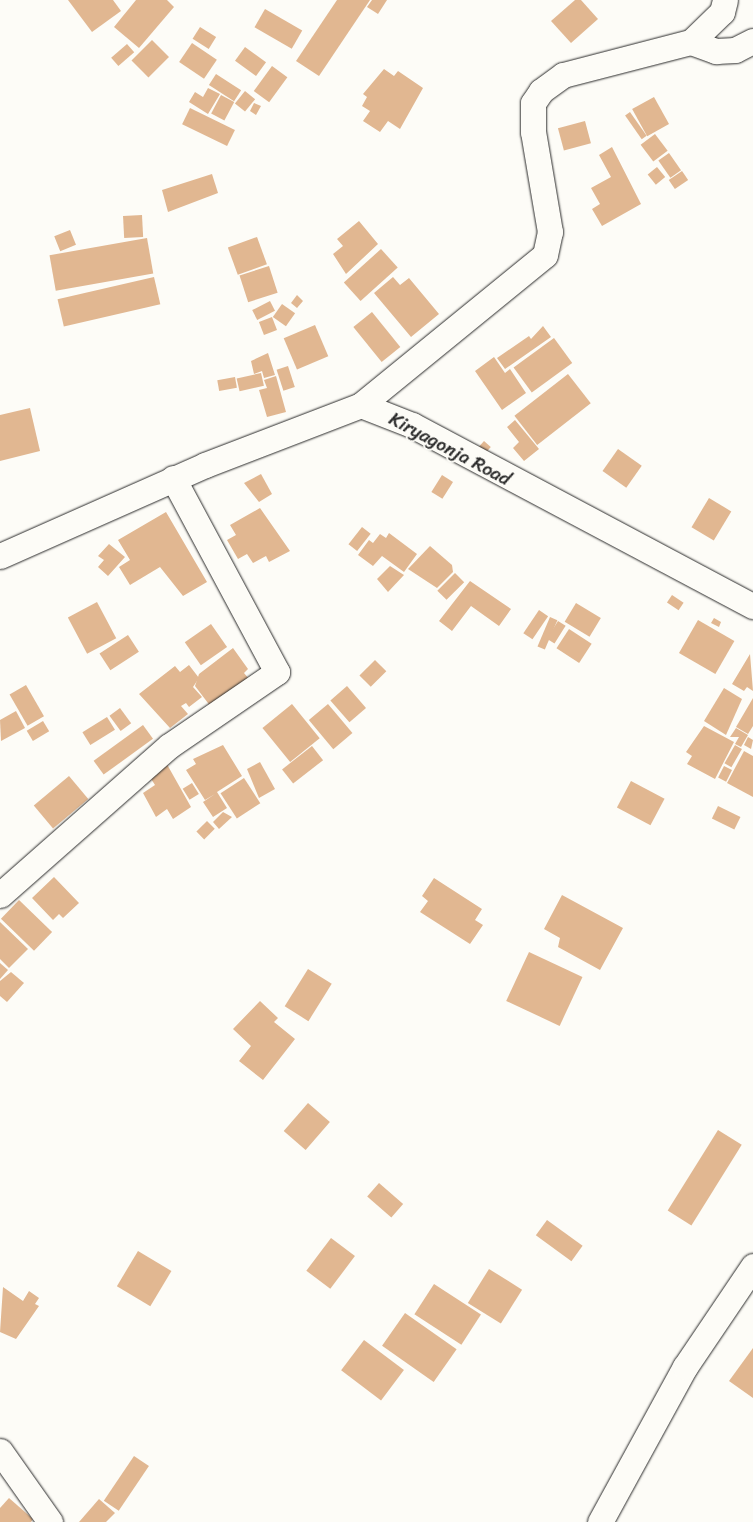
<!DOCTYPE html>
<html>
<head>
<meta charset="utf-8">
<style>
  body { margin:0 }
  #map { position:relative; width:753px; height:1522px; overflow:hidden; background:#fdfcf7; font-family:Sriracha,sans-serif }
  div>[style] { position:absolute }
  .building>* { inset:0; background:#e1b791; transform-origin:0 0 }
  .roads { filter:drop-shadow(0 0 1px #2b2b2b) drop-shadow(0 0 1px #2b2b2b) }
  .minor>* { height:25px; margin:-12.5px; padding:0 12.5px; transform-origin:12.5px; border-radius:12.5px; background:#fdfcf7 }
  span { translate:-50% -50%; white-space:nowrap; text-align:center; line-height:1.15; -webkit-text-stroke:4px #fdfcf7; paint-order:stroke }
  .street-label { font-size:19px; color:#2b2b2b }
</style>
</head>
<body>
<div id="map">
  <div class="building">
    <div style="clip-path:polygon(68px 0,113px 0,121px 11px,92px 32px)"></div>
    <div style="clip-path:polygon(136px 0,167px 0,174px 7px,139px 48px,114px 27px)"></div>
    <div style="clip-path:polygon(337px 0,370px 0,319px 76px,296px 61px)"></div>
    <div style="clip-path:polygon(372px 0,387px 0,378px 14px,367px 7px)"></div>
    <div style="clip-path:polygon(575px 0,581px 0,598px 19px,571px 43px,551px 21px)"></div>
    <div style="left:265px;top:9px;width:43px;height:21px;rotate:30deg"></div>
    <div style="left:200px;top:27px;width:19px;height:14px;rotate:32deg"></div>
    <div style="left:152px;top:40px;width:24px;height:29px;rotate:45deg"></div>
    <div style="left:192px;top:43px;width:30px;height:23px;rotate:34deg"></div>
    <div style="left:127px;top:44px;width:11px;height:21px;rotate:49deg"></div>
    <div style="left:245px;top:47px;width:26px;height:17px;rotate:36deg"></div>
    <div style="left:272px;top:66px;width:19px;height:31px;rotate:36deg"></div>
    <div style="clip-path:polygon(384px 69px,394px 76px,398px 71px,423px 88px,400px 129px,388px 121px,380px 132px,363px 121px,370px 111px,362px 106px,367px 97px,363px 94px)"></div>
    <div style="left:216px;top:74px;width:30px;height:13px;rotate:33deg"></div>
    <div style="clip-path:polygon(208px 88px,220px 94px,208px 114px,189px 102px,195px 92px,203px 97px)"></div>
    <div style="left:245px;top:91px;width:13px;height:16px;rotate:39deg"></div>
    <div style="left:221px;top:95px;width:15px;height:21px;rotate:28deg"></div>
    <div style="left:654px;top:97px;width:31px;height:25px;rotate:61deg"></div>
    <div style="clip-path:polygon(254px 103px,261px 106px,256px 115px,250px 111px)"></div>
    <div style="left:190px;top:108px;width:50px;height:18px;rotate:26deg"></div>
    <div style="left:630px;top:112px;width:29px;height:6px;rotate:55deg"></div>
    <div style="left:585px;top:121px;width:23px;height:28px;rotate:75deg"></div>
    <div style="left:655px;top:134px;width:21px;height:18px;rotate:53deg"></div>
    <div style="clip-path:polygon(612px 147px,641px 204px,602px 226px,592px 209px,600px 204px,591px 188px,611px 177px,599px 155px)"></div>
    <div style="left:669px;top:153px;width:21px;height:13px;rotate:55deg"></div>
    <div style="left:657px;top:167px;width:13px;height:12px;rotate:51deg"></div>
    <div style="left:682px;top:171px;width:11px;height:16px;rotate:56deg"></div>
    <div style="clip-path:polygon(212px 174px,218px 193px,168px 212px,162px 190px)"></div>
    <div style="left:142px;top:215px;width:22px;height:19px;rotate:87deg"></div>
    <div style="clip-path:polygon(359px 221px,378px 244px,346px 274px,333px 254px,343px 246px,337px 239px)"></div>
    <div style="left:70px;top:230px;width:16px;height:17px;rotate:68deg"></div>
    <div style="left:257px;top:237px;width:29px;height:31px;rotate:70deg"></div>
    <div style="left:147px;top:238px;width:36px;height:99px;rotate:80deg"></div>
    <div style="left:381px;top:249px;width:25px;height:50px;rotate:48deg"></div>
    <div style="left:269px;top:266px;width:28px;height:31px;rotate:72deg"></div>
    <div style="left:154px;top:277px;width:28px;height:99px;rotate:77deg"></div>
    <div style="clip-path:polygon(393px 277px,400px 285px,409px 278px,439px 314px,411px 337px,374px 293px)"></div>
    <div style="clip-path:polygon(297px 295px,303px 301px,297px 308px,291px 303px)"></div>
    <div style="left:270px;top:301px;width:11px;height:20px;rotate:63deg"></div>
    <div style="left:282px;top:304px;width:16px;height:16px;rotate:35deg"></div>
    <div style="left:372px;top:312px;width:45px;height:24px;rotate:51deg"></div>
    <div style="left:272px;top:317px;width:14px;height:14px;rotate:69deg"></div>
    <div style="left:315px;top:325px;width:34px;height:34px;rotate:67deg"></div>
    <div style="clip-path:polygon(543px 326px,551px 337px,505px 369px,497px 358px,529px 336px,531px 339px)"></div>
    <div style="left:554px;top:338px;width:31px;height:50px;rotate:54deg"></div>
    <div style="clip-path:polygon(268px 353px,275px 375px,264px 378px,262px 371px,254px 374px,251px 361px)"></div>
    <div style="clip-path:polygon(494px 357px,505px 373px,510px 369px,526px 393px,502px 410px,475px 371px)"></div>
    <div style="left:288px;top:366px;width:22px;height:12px;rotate:72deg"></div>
    <div style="left:261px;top:373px;width:13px;height:25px;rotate:77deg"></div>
    <div style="left:568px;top:374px;width:37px;height:68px;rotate:52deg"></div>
    <div style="clip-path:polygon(276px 376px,286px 412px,267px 417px,259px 390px,267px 388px,264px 380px)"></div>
    <div style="left:235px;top:377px;width:11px;height:18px;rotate:80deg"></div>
    <div style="clip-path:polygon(30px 408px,40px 451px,0 461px,0 415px)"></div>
    <div style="clip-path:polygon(515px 420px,539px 449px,524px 461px,513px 448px,519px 442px,507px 427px)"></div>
    <div style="left:484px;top:441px;width:9px;height:18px;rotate:41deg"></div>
    <div style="left:618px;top:449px;width:29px;height:27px;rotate:35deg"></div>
    <div style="clip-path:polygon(261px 474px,272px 494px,259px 502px,244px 483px)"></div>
    <div style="left:442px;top:475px;width:13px;height:20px;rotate:32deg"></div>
    <div style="left:709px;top:498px;width:26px;height:34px;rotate:31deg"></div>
    <div style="clip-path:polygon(260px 508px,290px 551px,269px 562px,266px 556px,253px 563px,247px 554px,238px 559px,227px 540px,236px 535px,230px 525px)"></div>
    <div style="clip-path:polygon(166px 512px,207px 582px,183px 596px,160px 567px,130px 585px,119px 567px,130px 560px,118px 540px)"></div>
    <div style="left:362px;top:527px;width:11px;height:22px;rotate:38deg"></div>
    <div style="clip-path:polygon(389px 533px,417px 554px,404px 572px,382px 556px,373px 566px,358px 555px,369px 540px,373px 543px,380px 534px,386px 538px)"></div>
    <div style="clip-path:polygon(109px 544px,125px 557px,108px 576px,98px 567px,104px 560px,98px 556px)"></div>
    <div style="clip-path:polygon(430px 546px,452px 565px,453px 572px,437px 588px,408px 569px)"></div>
    <div style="clip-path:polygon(390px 566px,404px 575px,388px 592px,377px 579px)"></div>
    <div style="left:455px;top:573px;width:13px;height:25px;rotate:45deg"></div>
    <div style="clip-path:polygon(470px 581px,511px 609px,499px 626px,471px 606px,452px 631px,439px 621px)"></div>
    <div style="left:672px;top:595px;width:14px;height:9px;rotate:34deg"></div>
    <div style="left:97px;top:602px;width:41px;height:33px;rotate:62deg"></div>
    <div style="left:576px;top:603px;width:29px;height:22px;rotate:31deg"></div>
    <div style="left:539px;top:610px;width:11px;height:28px;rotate:34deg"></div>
    <div style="left:550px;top:617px;width:8px;height:32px;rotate:23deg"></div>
    <div style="clip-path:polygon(714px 618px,721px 622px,719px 627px,711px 623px)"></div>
    <div style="left:698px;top:620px;width:42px;height:38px;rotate:30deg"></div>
    <div style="left:558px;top:621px;width:9px;height:21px;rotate:32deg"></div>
    <div style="left:211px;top:624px;width:28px;height:32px;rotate:55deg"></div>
    <div style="left:569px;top:629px;width:27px;height:23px;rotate:33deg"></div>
    <div style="left:128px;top:635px;width:20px;height:34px;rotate:57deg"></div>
    <div style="clip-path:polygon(233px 648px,248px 669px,244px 673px,249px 679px,211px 707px,195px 686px,199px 674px)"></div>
    <div style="clip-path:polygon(750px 654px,753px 691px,747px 687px,744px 691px,732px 684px)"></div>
    <div style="left:375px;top:660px;width:16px;height:22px;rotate:45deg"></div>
    <div style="clip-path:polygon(189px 665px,199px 678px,193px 687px,202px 697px,189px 707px,186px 703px,181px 706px,188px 714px,170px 728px,139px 694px,175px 666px,180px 672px)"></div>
    <div style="left:26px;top:685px;width:36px;height:19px;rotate:60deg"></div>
    <div style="left:347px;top:686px;width:29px;height:22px;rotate:49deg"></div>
    <div style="clip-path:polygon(724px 688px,742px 699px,726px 735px,704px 721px)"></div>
    <div style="clip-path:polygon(753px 698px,753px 726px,748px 734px,736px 727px)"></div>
    <div style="left:292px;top:704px;width:44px;height:38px;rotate:51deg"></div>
    <div style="left:328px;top:704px;width:38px;height:25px;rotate:50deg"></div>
    <div style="left:120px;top:708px;width:19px;height:13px;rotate:54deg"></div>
    <div style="clip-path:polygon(16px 711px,25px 728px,1px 741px,0 720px)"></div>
    <div style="left:107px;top:717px;width:15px;height:29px;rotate:58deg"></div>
    <div style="left:43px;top:721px;width:12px;height:19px;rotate:59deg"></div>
    <div style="left:143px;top:725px;width:17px;height:61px;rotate:54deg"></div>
    <div style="clip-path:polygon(704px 726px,734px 742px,715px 779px,687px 764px,692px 756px,686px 752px)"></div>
    <div style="clip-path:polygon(736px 728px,748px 735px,741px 747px,735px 744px,739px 737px,730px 737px)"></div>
    <div style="clip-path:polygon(748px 737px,753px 740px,751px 749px,744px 745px)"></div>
    <div style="clip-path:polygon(223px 745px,242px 776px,217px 792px,227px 808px,213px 817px,203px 802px,215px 794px,205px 800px,186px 770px,196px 764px,193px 759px)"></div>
    <div style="left:735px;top:745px;width:8px;height:21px;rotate:30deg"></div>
    <div style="left:312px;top:746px;width:18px;height:38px;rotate:52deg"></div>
    <div style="clip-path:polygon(744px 751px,753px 756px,753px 797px,727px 783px)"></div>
    <div style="clip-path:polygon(164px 759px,191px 807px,173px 819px,167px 809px,156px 817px,143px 793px,155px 785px,146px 771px)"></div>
    <div style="clip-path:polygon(260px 762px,275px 789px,259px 798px,247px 769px)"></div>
    <div style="left:724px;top:766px;width:9px;height:13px;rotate:27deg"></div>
    <div style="left:69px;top:776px;width:30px;height:46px;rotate:50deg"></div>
    <div style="left:244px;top:778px;width:30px;height:28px;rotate:57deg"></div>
    <div style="left:631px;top:781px;width:38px;height:30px;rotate:28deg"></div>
    <div style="left:192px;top:783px;width:13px;height:11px;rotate:58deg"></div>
    <div style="left:718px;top:806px;width:25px;height:14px;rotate:26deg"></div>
    <div style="clip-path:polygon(223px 812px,232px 817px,219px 829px,213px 822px)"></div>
    <div style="left:207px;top:821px;width:11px;height:15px;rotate:45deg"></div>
    <div style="clip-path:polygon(54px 877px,79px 903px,63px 918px,59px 914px,53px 920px,32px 898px)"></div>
    <div style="clip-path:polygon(434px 878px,482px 909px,475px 920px,483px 925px,470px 944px,420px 912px,428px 901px,422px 896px)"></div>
    <div style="clip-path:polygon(562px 895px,623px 928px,600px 970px,558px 947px,560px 938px,544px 929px)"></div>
    <div style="left:19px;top:900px;width:46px;height:26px;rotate:44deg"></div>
    <div style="clip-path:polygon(0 922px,28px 949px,9px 968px,0 959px)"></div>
    <div style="left:529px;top:952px;width:59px;height:54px;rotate:25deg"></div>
    <div style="clip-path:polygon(0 963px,8px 970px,0 979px)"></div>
    <div style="left:308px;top:969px;width:28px;height:44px;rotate:32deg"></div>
    <div style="clip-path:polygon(11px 972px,24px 983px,7px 1002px,0 996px,0 981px)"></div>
    <div style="clip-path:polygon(260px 1001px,278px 1018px,274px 1022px,295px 1039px,263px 1080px,239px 1061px,251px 1046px,233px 1029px)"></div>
    <div style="left:308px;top:1103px;width:29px;height:37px;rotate:41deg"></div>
    <div style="left:718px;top:1130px;width:28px;height:95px;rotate:32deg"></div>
    <div style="left:379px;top:1183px;width:32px;height:18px;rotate:41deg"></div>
    <div style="left:547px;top:1220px;width:44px;height:19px;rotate:36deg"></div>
    <div style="left:331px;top:1238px;width:30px;height:41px;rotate:37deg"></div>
    <div style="left:138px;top:1251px;width:39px;height:41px;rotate:31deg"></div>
    <div style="left:489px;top:1269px;width:39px;height:40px;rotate:32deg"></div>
    <div style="left:434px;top:1284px;width:56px;height:36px;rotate:33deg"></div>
    <div style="clip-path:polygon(3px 1287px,23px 1301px,29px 1291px,39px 1298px,35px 1304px,39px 1306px,16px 1339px,0 1332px)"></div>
    <div style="left:405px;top:1313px;width:63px;height:40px;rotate:35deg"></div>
    <div style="left:364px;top:1340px;width:50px;height:38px;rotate:37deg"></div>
    <div style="clip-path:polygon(753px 1348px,753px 1398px,729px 1381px)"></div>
    <div style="left:134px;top:1456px;width:18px;height:54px;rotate:34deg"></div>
    <div style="clip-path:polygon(9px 1498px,33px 1519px,31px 1522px,0 1522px,0 1508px)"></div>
    <div style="clip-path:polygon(99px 1499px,115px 1513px,106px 1522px,79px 1522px)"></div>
  </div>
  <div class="roads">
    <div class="minor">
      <div style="left:691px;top:42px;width:27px;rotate:20deg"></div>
      <div style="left:716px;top:51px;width:19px;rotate:-3deg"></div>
      <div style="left:735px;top:50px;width:20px;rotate:-27deg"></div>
      <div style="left:361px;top:405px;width:237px;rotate:-39.2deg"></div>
      <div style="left:545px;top:255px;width:24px;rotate:-78deg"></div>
      <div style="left:550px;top:232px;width:101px;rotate:-99.6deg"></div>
      <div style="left:533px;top:132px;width:29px;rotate:-90deg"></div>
      <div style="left:533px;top:103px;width:14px;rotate:-56deg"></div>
      <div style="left:541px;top:91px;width:27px;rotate:-36deg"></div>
      <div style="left:563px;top:75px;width:132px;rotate:-14.5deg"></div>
      <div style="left:691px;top:42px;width:43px;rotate:-44.1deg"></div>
      <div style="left:722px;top:12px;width:12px;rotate:-76deg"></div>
      <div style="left:0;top:556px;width:224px;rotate:-23.9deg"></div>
      <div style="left:205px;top:465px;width:167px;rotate:-21deg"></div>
      <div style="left:361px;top:405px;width:55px;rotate:21.4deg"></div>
      <div style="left:412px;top:425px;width:386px;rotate:28deg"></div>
      <div style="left:0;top:895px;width:225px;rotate:-41.4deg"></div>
      <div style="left:169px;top:746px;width:131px;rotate:-34.4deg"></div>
      <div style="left:277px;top:672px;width:220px;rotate:-118.2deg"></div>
      <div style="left:0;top:1451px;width:87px;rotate:54.8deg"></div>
      <div style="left:600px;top:1522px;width:177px;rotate:-61.3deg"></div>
      <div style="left:685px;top:1367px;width:122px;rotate:-56deg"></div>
    </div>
  </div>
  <div class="street-label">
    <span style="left:450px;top:449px;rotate:28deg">Kiryagonja Road</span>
  </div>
</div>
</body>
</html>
